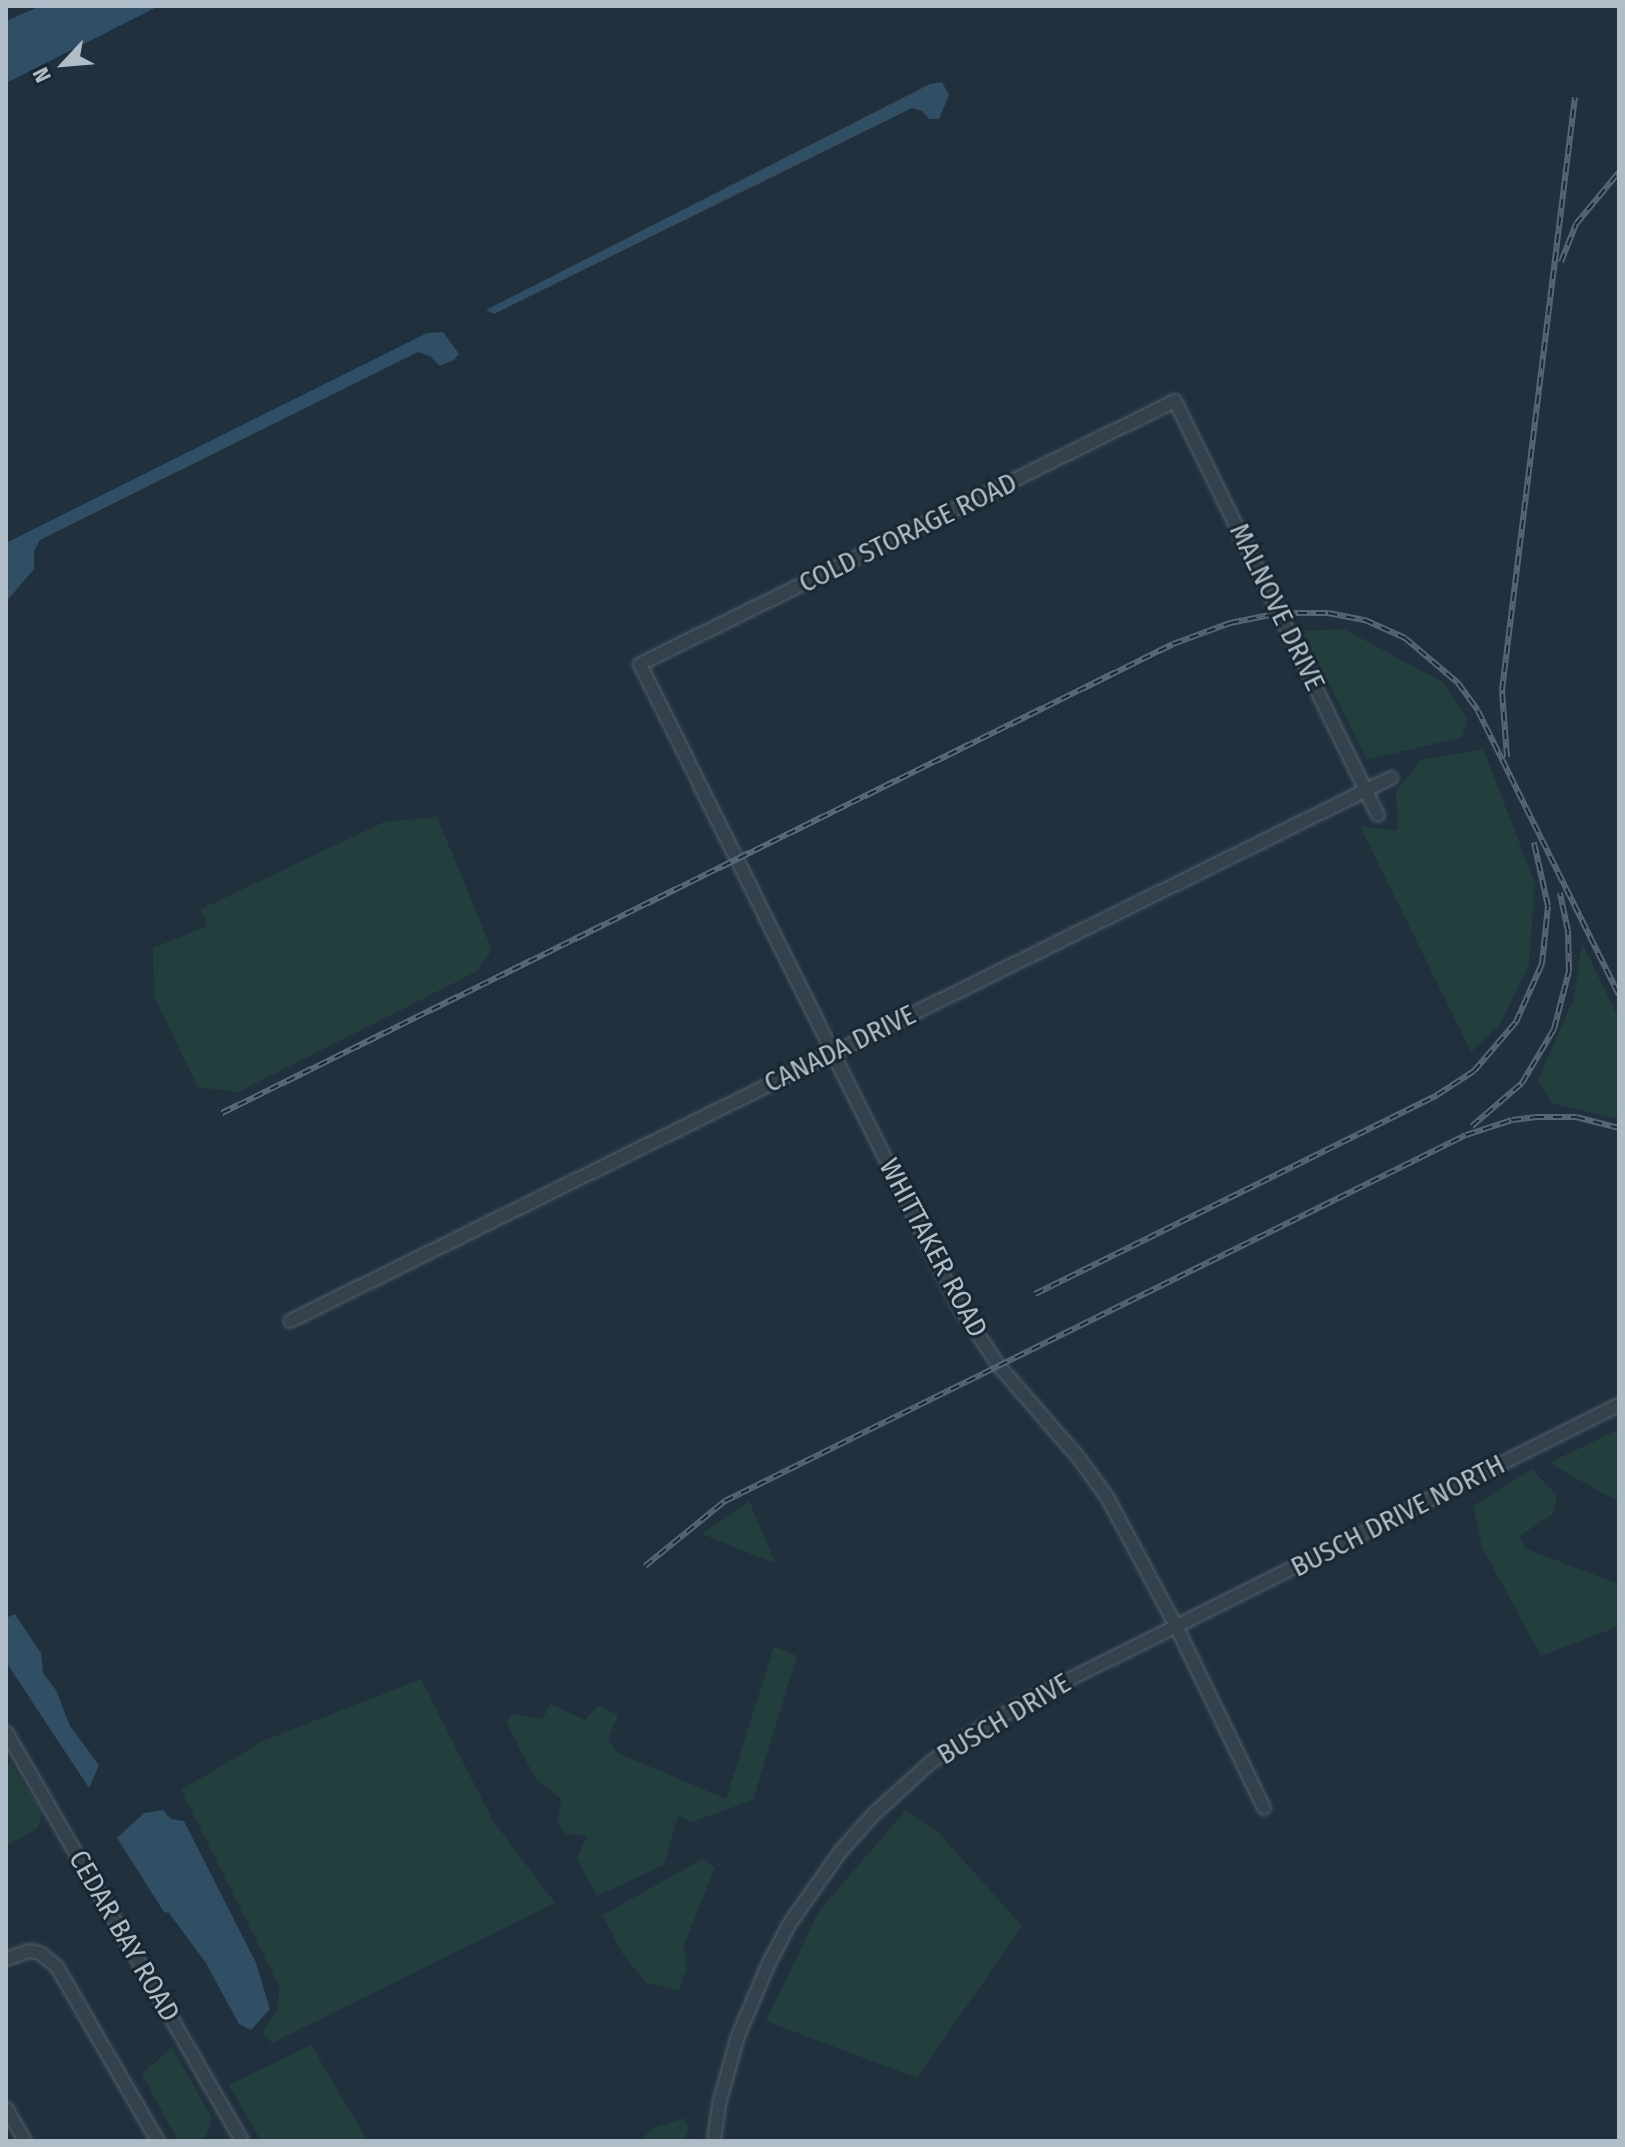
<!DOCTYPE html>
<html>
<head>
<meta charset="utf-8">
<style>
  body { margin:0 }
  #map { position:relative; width:1625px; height:2147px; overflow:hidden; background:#20313d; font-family:"Fira Sans Condensed",sans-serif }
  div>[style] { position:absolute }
  .green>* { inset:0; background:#223e3d }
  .water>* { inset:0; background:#304e64 }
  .roads { filter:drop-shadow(0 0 2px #52606b) drop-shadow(0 0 2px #52606b) }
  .minor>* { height:12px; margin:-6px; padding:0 6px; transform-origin:6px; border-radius:6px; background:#34424d }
  .rail>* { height:6px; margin-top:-3px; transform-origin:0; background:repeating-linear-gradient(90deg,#192732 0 9px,#556775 0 18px); box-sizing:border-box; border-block:2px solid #556775 }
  span { translate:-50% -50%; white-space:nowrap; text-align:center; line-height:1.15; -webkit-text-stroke:6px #192732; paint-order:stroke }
  .street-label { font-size:28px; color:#afbdc9 }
  .frame { position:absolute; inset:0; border:8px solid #afbdc9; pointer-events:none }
  .north { position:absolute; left:24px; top:24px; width:80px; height:80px; -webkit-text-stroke:6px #192732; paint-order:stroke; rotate:244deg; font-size:22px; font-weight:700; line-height:32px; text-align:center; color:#afbdc9 }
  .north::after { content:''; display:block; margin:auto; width:28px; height:36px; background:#afbdc9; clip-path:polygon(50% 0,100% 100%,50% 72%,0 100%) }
</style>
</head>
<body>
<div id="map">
  <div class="green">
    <div style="clip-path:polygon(1344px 629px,1444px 683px,1467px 719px,1462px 737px,1367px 760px,1302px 631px)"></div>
    <div style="clip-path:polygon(1483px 749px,1535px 883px,1529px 964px,1500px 1024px,1471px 1052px,1360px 826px,1398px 831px,1396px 792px,1420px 760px)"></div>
    <div style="clip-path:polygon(437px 817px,492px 950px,476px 972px,238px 1092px,198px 1087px,154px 997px,153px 948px,207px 926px,201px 909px,384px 822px)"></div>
    <div style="clip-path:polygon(1582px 943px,1619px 1019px,1619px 1119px,1551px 1103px,1538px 1080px,1574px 998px)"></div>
    <div style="clip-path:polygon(1619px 1429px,1619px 1502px,1549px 1463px)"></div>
    <div style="clip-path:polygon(1532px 1469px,1557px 1496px,1554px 1513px,1520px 1536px,1524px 1548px,1619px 1584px,1619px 1626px,1541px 1656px,1482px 1547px,1473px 1506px)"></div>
    <div style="clip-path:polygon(749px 1501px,776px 1564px,702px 1534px)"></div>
    <div style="clip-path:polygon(774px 1646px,797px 1656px,753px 1800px,692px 1822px,678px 1816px,664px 1865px,597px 1896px,577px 1858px,587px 1836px,565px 1834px,557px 1820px,562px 1800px,535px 1778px,506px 1722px,512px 1714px,542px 1719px,551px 1704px,585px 1720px,598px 1706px,618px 1715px,608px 1740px,618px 1753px,726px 1799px)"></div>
    <div style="clip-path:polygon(421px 1679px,493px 1821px,555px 1903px,272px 2043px,262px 2032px,276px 2012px,280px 1988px,181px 1790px,263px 1741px)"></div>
    <div style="clip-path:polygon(11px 1763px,42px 1811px,38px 1828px,6px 1846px,6px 1765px)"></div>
    <div style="clip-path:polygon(906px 1810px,938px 1832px,1022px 1926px,917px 2078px,766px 2021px,819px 1911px)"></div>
    <div style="clip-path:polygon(702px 1859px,715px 1868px,684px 1945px,687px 1966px,679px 1990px,646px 1983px,622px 1953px,603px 1915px)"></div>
    <div style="clip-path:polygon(311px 2045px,368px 2141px,369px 2141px,261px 2141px,229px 2085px)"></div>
    <div style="clip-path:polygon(172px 2047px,212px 2118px,206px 2136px,196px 2141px,178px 2141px,142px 2074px)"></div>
    <div style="clip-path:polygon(684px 2118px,689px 2129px,684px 2141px,641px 2141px,651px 2129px)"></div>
  </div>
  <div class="water">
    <div style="clip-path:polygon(41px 6px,159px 6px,6px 83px,6px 21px)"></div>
    <div style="clip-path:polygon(942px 82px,949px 95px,939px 119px,929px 119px,922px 111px,912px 108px,494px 314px,486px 310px,930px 84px)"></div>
    <div style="clip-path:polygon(443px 332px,459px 354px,454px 360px,440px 366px,430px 356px,418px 352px,40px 540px,34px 551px,34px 569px,6px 602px,6px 543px,427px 333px)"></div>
    <div style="clip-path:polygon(15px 1614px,41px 1653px,43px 1673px,56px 1690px,70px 1726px,99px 1765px,89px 1788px,6px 1662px,6px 1618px)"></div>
    <div style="clip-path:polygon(163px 1810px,171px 1819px,184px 1821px,256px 1963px,270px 2009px,251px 2030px,239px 2024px,206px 1963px,169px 1913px,164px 1912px,117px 1838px,144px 1813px)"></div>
  </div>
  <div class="roads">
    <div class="minor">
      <div style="left:290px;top:1321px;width:1228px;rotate:-26.25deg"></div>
      <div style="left:6px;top:1732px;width:472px;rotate:60deg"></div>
      <div style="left:1264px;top:1808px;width:202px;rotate:-115.8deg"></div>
      <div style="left:1176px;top:1626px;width:146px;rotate:-118.1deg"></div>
      <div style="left:1107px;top:1497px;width:49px;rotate:-125.9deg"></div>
      <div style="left:1078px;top:1457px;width:121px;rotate:-131deg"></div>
      <div style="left:999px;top:1366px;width:76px;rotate:-123.7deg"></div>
      <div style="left:957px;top:1303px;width:713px;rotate:-116.39deg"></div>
      <div style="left:640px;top:664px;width:596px;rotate:-26.18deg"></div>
      <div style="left:1175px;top:401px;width:461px;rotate:63.9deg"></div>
      <div style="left:6px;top:1959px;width:24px;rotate:-19deg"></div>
      <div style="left:29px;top:1951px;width:11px;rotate:10deg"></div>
      <div style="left:40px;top:1953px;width:22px;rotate:39deg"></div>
      <div style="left:57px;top:1967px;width:201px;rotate:59.9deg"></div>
      <div style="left:6px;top:2108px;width:38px;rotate:60deg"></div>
      <div style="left:714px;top:2141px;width:37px;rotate:-82deg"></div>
      <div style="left:719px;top:2104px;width:71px;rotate:-74.4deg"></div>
      <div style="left:738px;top:2036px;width:79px;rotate:-67deg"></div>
      <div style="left:769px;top:1963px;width:45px;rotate:-62.3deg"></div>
      <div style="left:790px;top:1923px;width:87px;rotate:-54.8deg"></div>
      <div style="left:840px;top:1852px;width:52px;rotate:-48.1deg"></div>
      <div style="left:875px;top:1813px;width:76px;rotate:-42.3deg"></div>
      <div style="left:931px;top:1762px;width:43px;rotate:-35.5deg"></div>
      <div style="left:966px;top:1737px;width:81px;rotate:-30.4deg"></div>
      <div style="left:1036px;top:1696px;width:652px;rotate:-26.53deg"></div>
    </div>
  </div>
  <div class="rail">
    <div style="left:1561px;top:262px;width:41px;rotate:-68.5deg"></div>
    <div style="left:1576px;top:224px;width:67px;rotate:-50.4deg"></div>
    <div style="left:1507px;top:757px;width:67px;rotate:-94.3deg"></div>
    <div style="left:1502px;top:690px;width:597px;rotate:-82.98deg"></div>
    <div style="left:222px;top:1113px;width:1060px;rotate:-26.25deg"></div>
    <div style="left:1173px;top:644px;width:61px;rotate:-20.2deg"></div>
    <div style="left:1230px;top:623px;width:51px;rotate:-11.3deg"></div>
    <div style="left:1280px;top:613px;width:48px"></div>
    <div style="left:1328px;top:613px;width:38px;rotate:11deg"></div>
    <div style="left:1365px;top:620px;width:44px;rotate:24.2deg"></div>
    <div style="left:1405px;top:638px;width:70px;rotate:40.3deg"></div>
    <div style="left:1458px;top:683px;width:34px;rotate:54deg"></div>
    <div style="left:1478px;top:711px;width:317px;rotate:63.6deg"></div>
    <div style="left:1472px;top:1126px;width:66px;rotate:-40.7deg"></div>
    <div style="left:1522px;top:1083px;width:63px;rotate:-59.3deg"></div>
    <div style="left:1554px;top:1029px;width:60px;rotate:-75.5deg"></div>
    <div style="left:1569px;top:971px;width:40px;rotate:-91.4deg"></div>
    <div style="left:1568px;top:931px;width:39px;rotate:-102deg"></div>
    <div style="left:1035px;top:1294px;width:449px;rotate:-26.3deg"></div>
    <div style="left:1437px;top:1095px;width:44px;rotate:-33deg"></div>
    <div style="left:1474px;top:1071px;width:65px;rotate:-49.4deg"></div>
    <div style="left:1516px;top:1022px;width:64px;rotate:-65.9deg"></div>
    <div style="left:1542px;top:964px;width:58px;rotate:-84.1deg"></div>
    <div style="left:1548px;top:906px;width:65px;rotate:-102.5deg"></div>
    <div style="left:645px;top:1566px;width:103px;rotate:-39.1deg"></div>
    <div style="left:725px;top:1501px;width:826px;rotate:-26.29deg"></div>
    <div style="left:1466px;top:1135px;width:48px;rotate:-18.1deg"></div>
    <div style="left:1512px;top:1120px;width:23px;rotate:-7deg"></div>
    <div style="left:1535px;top:1117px;width:41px"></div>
    <div style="left:1576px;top:1117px;width:44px;rotate:14.3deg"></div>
  </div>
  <div class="street-label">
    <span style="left:908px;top:533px;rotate:-26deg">COLD STORAGE ROAD</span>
    <span style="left:1277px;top:607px;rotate:64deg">MALNOVE DRIVE</span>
    <span style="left:840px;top:1049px;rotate:-26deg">CANADA DRIVE</span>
    <span style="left:933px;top:1248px;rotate:62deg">WHITTAKER ROAD</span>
    <span style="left:1398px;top:1516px;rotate:-27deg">BUSCH DRIVE NORTH</span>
    <span style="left:1004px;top:1719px;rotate:-31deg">BUSCH DRIVE</span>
    <span style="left:124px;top:1936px;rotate:60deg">CEDAR BAY ROAD</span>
  </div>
  <div class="frame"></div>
  <div class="north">N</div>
</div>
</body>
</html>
